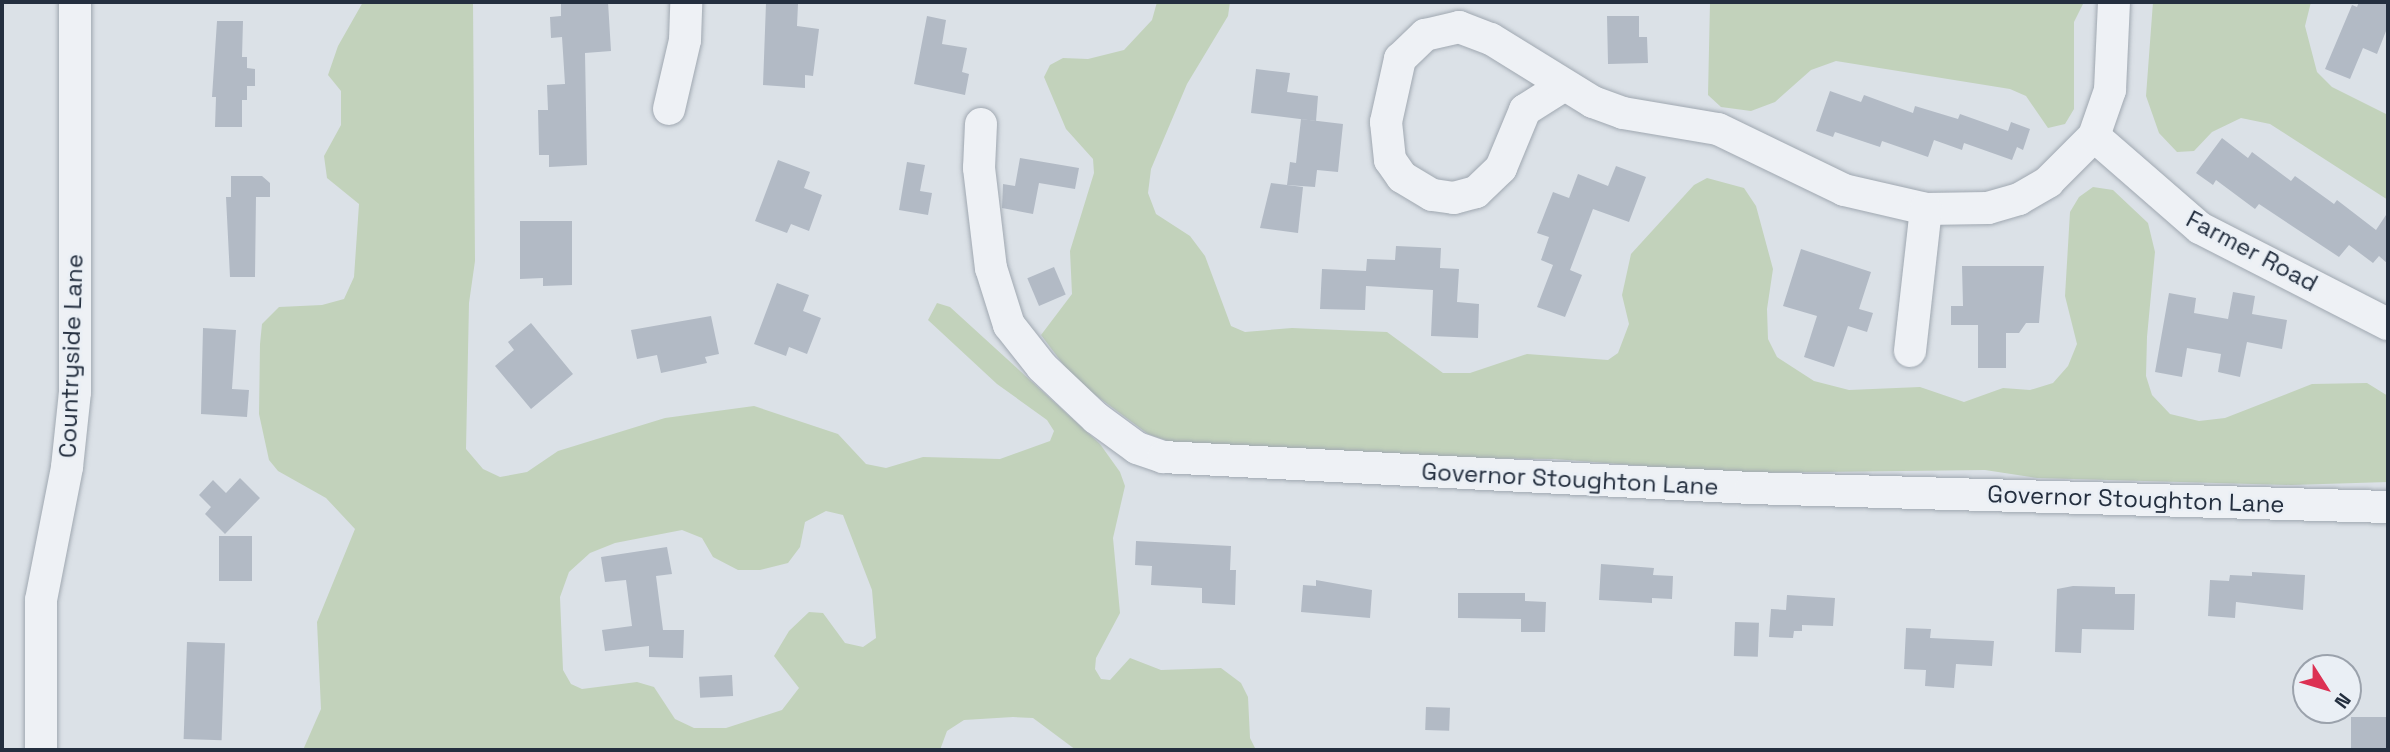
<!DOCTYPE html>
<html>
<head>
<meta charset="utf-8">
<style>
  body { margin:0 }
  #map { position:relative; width:2390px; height:752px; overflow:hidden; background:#dbe1e7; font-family:"Space Grotesk",sans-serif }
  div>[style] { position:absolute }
  .green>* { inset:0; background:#c2d2bb }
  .building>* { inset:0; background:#b2bac5; transform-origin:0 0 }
  .roads { filter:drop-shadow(0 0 2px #a0a8b1) drop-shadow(0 0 2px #a0a8b1) }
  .minor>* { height:32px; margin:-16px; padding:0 16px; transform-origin:16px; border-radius:16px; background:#eef1f5 }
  span { translate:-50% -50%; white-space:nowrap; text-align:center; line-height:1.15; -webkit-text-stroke:5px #eaeff5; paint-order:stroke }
  .street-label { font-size:24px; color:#242f3f }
  .frame { position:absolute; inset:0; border:4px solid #242f3f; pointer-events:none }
  .north { position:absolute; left:2292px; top:654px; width:70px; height:70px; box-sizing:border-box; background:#eaeff5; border:2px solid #9ba2ac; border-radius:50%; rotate:127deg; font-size:19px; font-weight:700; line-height:28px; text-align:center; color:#242f3f }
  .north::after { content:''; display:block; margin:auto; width:24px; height:32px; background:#dc3153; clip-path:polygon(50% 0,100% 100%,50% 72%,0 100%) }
</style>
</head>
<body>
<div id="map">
  <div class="green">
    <div style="clip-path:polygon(evenodd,363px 2px,473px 2px,475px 261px,469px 303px,466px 449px,483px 469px,500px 477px,527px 472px,558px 451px,665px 418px,754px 406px,838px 434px,866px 464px,886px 468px,923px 457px,1000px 459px,1050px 441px,1054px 431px,1047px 420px,997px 384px,928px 320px,937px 303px,950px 307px,1100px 444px,1120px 472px,1125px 486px,1113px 538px,1120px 613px,1096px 658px,1095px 669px,1101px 679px,1110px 680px,1130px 658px,1161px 670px,1221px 668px,1241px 683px,1248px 697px,1250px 738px,1256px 750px,1076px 750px,1033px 718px,1013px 717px,964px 720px,947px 731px,940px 750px,303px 750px,321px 709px,317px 622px,355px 529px,326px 498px,278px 471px,269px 460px,259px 414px,260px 344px,262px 324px,279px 307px,322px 305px,344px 299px,354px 277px,359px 204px,327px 178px,324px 156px,341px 125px,341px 91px,328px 75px,338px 46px,363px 2px,826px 511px,843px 515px,872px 590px,876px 638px,863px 647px,845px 643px,823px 613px,809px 612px,789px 631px,774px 656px,799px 688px,782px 710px,726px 728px,694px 728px,675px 719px,654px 687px,637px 682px,582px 689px,571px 684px,563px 670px,560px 597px,569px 572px,590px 553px,615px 543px,682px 530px,702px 538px,713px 557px,738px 570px,760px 570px,788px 563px,800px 547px,805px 522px,826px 511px)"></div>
    <div style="clip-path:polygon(1157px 2px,1230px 2px,1228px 16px,1187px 84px,1151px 169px,1148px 193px,1156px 214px,1190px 236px,1205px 256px,1231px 326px,1245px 332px,1292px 328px,1387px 332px,1443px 373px,1470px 373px,1527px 354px,1608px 360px,1618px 353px,1629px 324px,1622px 295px,1631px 254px,1694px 185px,1707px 178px,1744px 188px,1756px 206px,1773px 269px,1767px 309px,1768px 339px,1777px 357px,1814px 381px,1849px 390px,1920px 387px,1964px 402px,2003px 388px,2030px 390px,2053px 383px,2068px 366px,2077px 344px,2065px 296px,2070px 212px,2079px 197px,2093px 187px,2113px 190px,2148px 223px,2155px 252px,2147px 337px,2146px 376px,2152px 395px,2170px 414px,2199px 421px,2225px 418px,2312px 384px,2367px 383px,2388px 396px,2388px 482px,2291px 485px,2037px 478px,1985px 470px,1735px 473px,1554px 459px,1446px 458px,1174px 443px,1148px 434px,1075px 380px,1041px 335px,1072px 294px,1070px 251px,1094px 173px,1093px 159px,1066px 129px,1044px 77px,1050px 65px,1063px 58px,1088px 59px,1124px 50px,1152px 20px)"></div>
    <div style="clip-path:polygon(1710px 2px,2084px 2px,2074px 22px,2074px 109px,2065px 124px,2048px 128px,2026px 96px,2010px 89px,1836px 61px,1811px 70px,1775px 102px,1751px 111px,1721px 107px,1708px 95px)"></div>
    <div style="clip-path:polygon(2153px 2px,2311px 2px,2305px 26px,2317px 72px,2332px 87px,2388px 115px,2388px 200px,2270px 124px,2241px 118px,2212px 132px,2194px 151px,2177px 152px,2159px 133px,2146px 96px)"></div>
  </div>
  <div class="building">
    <div style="clip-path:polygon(561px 2px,608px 2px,611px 51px,585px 53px,587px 165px,549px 167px,549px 155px,539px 155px,538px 110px,548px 110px,547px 85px,565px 84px,562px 37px,551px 38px,550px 17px,561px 16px)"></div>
    <div style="clip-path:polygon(2359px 2px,2388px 2px,2388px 26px,2377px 54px,2363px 48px,2350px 79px,2325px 69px,2352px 5px,2357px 7px)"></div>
    <div style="clip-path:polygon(766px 3px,798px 4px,797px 26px,819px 29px,813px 76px,805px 75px,805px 88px,763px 85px)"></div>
    <div style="clip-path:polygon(927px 16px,946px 20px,942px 44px,967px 48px,962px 72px,969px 74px,965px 95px,914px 84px)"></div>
    <div style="clip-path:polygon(1607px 16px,1639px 16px,1639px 37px,1647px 37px,1648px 63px,1608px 64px)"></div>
    <div style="clip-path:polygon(217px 21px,243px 21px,242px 57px,247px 57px,247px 68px,255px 69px,255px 86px,247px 86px,247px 100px,242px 100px,242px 127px,215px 127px,216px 97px,212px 97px)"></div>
    <div style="clip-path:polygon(1256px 69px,1290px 73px,1287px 92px,1318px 96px,1316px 121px,1251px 113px)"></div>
    <div style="clip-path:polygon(1830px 91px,1861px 102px,1864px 95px,1913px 113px,1915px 106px,1958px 119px,1960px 114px,2008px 131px,2011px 122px,2030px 129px,2023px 150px,2017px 147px,2012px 160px,1964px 143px,1962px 150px,1934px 140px,1928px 157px,1882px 141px,1880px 147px,1835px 132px,1833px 137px,1816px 131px)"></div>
    <div style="clip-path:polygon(1301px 119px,1343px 124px,1338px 172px,1317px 170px,1315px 187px,1287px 185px,1290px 162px,1296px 163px)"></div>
    <div style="clip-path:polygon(2222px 138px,2248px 158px,2252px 152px,2291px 181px,2295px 176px,2334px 204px,2337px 200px,2376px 230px,2388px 212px,2388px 264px,2379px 256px,2373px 263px,2349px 245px,2339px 257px,2259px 204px,2255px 209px,2216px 180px,2213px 185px,2196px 173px)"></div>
    <div style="clip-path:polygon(1020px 158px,1079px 168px,1075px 189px,1039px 183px,1033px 214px,1002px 208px,1003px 184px,1015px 186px)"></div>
    <div style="clip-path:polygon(778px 160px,810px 172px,804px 188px,822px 195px,809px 231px,791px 224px,787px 233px,755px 221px)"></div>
    <div style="clip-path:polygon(907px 162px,925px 165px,920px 191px,932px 193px,928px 215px,899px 210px)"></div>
    <div style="clip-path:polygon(1616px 166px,1646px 177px,1629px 222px,1593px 209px,1570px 270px,1582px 275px,1565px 317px,1537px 307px,1553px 265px,1541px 260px,1549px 237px,1537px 233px,1553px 192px,1569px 198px,1578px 174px,1608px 186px)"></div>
    <div style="clip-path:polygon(231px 176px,262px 176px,270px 183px,270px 197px,256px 197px,255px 277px,230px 277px,226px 197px,231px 197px)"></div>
    <div style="clip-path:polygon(1271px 183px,1303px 187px,1298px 233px,1260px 228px)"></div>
    <div style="clip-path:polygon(520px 221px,572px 221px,572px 285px,543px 286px,543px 278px,520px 279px)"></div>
    <div style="clip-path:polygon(1396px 246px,1441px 248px,1440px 268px,1459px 269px,1457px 302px,1479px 304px,1478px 338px,1431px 336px,1433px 290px,1366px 286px,1365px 310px,1320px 309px,1322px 269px,1366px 271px,1367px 259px,1395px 260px)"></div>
    <div style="clip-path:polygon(1801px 249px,1871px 272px,1859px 309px,1873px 313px,1867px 332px,1848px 326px,1834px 367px,1804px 357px,1817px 316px,1783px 306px)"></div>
    <div style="clip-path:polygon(1962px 266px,2044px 266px,2039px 323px,2026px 323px,2019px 333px,2006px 333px,2006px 368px,1978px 368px,1978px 325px,1951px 325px,1951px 306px,1963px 306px)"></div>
    <div style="left:1054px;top:267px;width:30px;height:29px;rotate:67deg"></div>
    <div style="clip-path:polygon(777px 283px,809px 295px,803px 311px,821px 318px,807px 354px,789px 347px,786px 356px,754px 344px)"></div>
    <div style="clip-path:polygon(2233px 292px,2255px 296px,2252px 314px,2287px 320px,2282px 349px,2247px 342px,2240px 377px,2218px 372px,2221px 354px,2187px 348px,2182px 377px,2155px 372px,2169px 293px,2196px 298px,2194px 313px,2228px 319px)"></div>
    <div style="clip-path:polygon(711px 316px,719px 354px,705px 357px,707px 363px,661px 373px,657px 355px,637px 359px,631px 330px)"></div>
    <div style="clip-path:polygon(531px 323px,573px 374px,531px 409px,495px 366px,514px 350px,508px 342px)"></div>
    <div style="clip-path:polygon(203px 328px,236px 330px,232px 389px,249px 390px,247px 417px,201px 414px)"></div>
    <div style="clip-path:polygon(240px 478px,260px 498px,225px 534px,205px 514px,211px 507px,199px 495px,213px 480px,226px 493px)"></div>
    <div style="left:219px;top:536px;width:33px;height:45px"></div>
    <div style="clip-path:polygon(1136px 541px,1231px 546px,1230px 570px,1236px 570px,1235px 605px,1202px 603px,1202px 588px,1151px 585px,1152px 566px,1135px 565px)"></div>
    <div style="clip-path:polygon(667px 547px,672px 574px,656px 576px,663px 630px,684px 630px,683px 658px,649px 657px,649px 646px,605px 651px,602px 630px,632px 626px,626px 580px,605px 582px,601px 557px)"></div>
    <div style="clip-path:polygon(1601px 564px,1654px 568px,1653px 575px,1673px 576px,1672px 599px,1652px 598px,1652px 603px,1599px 600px)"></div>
    <div style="clip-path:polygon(2252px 572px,2305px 575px,2303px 610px,2236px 602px,2235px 618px,2208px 616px,2210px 580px,2229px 581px,2230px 575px,2252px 576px)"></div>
    <div style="clip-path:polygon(1316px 580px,1372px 590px,1370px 618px,1301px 612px,1303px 585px,1316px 586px)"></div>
    <div style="clip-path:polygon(2073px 586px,2115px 587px,2115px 594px,2135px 594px,2134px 630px,2082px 629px,2081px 653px,2055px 652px,2057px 589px)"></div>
    <div style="clip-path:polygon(1458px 593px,1525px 593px,1525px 601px,1546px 602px,1545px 632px,1521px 632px,1521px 619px,1458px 618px)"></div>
    <div style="clip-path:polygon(1787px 595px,1835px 598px,1833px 626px,1802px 625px,1802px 631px,1794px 631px,1793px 638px,1769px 637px,1771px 609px,1786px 610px)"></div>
    <div style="left:1735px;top:622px;width:24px;height:34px;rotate:2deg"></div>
    <div style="clip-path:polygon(1906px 628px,1931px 629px,1930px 638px,1994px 641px,1992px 666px,1956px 664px,1954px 688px,1925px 686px,1926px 670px,1904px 669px)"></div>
    <div style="left:187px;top:642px;width:38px;height:97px;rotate:2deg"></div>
    <div style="left:732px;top:675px;width:21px;height:33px;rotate:87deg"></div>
    <div style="left:1426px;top:707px;width:24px;height:23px;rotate:2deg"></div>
    <div style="left:2351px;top:717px;width:37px;height:33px"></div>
  </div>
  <div class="roads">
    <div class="minor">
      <div style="left:1563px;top:86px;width:45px;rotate:147.7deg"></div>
      <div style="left:1525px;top:110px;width:63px;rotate:112.5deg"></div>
      <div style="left:1501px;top:168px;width:35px;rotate:136deg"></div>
      <div style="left:1476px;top:192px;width:23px;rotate:165deg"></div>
      <div style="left:1454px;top:198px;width:22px;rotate:-172deg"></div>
      <div style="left:1432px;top:195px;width:35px;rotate:-149deg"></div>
      <div style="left:1402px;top:177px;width:21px;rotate:-125deg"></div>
      <div style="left:1390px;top:160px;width:38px;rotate:-96deg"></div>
      <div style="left:1386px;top:122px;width:65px;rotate:-77.5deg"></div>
      <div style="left:1400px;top:59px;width:35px;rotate:-44deg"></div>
      <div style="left:1425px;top:35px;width:35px;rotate:-13deg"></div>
      <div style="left:1459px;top:27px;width:34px;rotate:21deg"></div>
      <div style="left:1491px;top:39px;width:120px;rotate:31.7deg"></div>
      <div style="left:1593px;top:102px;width:32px;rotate:20deg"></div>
      <div style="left:1623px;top:113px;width:96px;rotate:9.6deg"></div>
      <div style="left:1718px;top:129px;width:140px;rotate:25.8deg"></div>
      <div style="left:1844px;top:190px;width:84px;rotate:13deg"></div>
      <div style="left:1926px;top:209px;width:62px;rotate:-0.9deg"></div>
      <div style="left:1988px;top:208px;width:32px;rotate:-16deg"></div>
      <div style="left:2019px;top:199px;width:34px;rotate:-30deg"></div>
      <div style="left:2048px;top:182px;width:65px;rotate:-45deg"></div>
      <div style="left:2094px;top:136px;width:49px;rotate:-70.8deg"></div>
      <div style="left:2110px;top:90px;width:88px;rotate:-87.4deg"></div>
      <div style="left:669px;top:109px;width:71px;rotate:-76.9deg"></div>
      <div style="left:685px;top:40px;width:38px;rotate:-88deg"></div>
      <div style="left:981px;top:124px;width:44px;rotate:92.6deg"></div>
      <div style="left:979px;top:168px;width:101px;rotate:83.2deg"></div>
      <div style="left:991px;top:268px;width:60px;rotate:72.5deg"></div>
      <div style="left:1009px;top:325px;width:53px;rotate:51.8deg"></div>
      <div style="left:1042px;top:367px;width:74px;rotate:43.4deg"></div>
      <div style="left:1096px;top:418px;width:51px;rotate:36.2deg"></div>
      <div style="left:1137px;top:448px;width:28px;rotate:19deg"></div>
      <div style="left:1163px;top:457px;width:589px;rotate:3.02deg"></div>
      <div style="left:1751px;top:488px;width:637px;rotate:1.71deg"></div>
      <div style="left:2094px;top:136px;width:140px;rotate:41deg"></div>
      <div style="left:2200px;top:228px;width:211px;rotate:27.1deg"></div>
      <div style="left:1910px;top:351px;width:143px;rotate:-83.6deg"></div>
      <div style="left:41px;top:750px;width:150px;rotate:-90deg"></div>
      <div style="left:41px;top:600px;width:136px;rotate:-78.9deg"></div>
      <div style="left:67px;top:467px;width:75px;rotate:-83.9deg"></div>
      <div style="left:75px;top:392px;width:390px;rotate:-90deg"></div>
    </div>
  </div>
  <div class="street-label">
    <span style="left:2252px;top:251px;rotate:28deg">Farmer Road</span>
    <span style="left:71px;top:356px;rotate:-88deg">Countryside Lane</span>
    <span style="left:1570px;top:479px;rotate:3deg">Governor Stoughton Lane</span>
    <span style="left:2136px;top:499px;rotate:2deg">Governor Stoughton Lane</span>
  </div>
  <div class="frame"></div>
  <div class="north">N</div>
</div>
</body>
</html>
